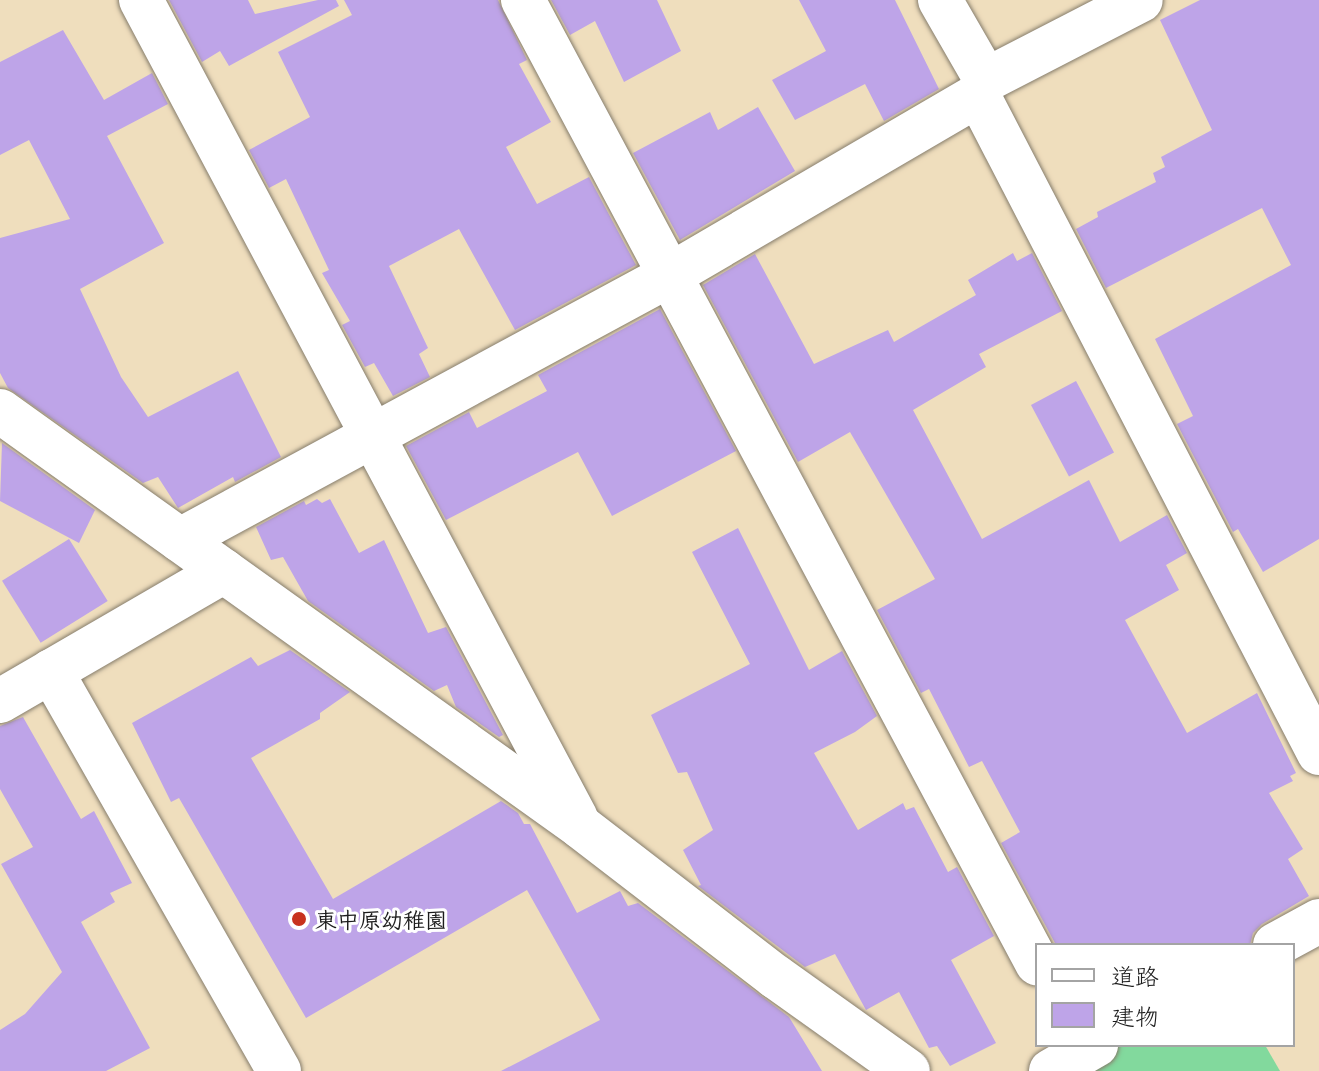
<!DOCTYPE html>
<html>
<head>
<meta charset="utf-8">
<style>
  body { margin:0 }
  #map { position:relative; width:1319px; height:1071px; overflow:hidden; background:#efdebd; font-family:"Playpen Sans","Klee One",sans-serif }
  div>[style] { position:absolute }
  .green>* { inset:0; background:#82d99d }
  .building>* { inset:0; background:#bea4e8; transform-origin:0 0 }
  .roads { filter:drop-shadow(0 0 2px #867d6c) drop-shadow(0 0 2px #867d6c) }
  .minor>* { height:44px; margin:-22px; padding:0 22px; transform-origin:22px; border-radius:22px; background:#fff }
  .dots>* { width:22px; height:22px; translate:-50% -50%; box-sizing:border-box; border:4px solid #fff; border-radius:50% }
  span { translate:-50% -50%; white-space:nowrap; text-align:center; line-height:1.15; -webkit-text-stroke:6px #fff; paint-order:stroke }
  .poi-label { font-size:22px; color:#1c1c1c; font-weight:700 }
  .left { translate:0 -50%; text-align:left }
  .legend { position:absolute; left:1035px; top:943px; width:260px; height:104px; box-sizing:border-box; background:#fff; border:2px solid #a4a4a4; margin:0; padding:10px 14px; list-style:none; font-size:24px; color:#1c1c1c }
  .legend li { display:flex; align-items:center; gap:16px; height:40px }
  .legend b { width:40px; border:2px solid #a4a4a4 }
</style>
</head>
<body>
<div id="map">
  <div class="green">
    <div style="clip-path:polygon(1115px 1045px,1265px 1045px,1280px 1071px,1070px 1071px)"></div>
  </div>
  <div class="building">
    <div style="clip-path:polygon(169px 0,248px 0,255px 14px,318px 0,336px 0,339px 6px,229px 66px,220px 51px,202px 62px)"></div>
    <div style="clip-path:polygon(344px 0,498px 0,527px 60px,519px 64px,551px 122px,506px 147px,537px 204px,589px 177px,636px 265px,515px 330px,459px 229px,389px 266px,428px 348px,419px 354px,430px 377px,393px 396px,374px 363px,365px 367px,342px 325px,350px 321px,322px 273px,329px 270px,286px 179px,269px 188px,249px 150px,310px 117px,278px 52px,352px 15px)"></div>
    <div style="clip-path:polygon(551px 0,657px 0,681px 51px,624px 82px,595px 21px,570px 35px)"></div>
    <div style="clip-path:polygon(799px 0,895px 0,939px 89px,884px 121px,865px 84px,795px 120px,772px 80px,826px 51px)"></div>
    <div style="clip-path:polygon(1200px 0,1319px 0,1319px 539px,1263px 572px,1238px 529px,1233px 532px,1177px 424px,1193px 416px,1155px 339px,1291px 265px,1262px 208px,1106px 288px,1076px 229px,1098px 217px,1097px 212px,1156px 182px,1153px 173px,1165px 167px,1161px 157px,1212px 130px,1160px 20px)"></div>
    <div style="clip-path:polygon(63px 30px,104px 100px,152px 73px,168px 104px,107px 136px,164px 243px,80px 289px,121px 377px,148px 417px,238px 371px,281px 457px,235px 482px,233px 477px,178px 508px,158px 477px,143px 483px,8px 388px,0 373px,0 238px,70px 219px,29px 140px,0 155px,0 62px)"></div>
    <div style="clip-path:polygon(758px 107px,795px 171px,680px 240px,633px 153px,710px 112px,718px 130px)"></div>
    <div style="clip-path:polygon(1013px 253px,1017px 261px,1032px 253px,1062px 311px,979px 354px,986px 367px,913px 410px,982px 539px,1089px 480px,1120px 542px,1167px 515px,1187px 553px,1166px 565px,1179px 590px,1125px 620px,1187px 733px,1257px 693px,1296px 773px,1290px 776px,1293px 781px,1269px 793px,1303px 849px,1288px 859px,1309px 896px,1262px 924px,1253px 933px,1250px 945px,1056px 945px,1001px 843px,1020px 832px,982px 761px,969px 767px,929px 689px,921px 693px,877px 610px,935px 579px,850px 432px,798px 462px,703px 285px,755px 254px,814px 364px,888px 330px,894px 342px,976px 295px,968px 280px)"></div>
    <div style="clip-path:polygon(660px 309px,736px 451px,612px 516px,578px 452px,446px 520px,406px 446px,469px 412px,477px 428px,547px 391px,538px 375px)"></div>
    <div style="left:1076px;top:381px;width:81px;height:51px;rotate:62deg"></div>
    <div style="clip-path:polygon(2px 443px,95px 510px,79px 543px,0 501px)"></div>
    <div style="clip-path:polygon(317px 499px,322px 503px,330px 499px,359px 553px,384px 540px,428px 633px,446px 627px,503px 735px,499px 737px,456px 707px,447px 685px,434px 691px,308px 601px,283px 557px,271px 560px,256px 527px,304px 501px,306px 505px)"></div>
    <div style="clip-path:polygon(738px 528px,809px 670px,842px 651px,877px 716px,855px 732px,814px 753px,858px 830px,903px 803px,906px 810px,914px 807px,948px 872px,957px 867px,994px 936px,951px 960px,996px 1043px,950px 1066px,937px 1046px,929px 1048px,899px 992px,866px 1010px,835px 954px,805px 967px,698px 886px,701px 885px,683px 850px,713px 830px,687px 772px,678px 773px,651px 715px,750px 664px,692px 552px)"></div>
    <div style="left:69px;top:539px;width:73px;height:79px;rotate:58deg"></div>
    <div style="clip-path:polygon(290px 650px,350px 692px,320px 713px,320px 719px,251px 758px,333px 899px,501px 801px,518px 813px,524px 824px,530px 824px,577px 913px,620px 891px,628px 906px,638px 903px,789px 1017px,822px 1071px,501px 1071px,600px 1020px,527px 890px,306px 1018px,179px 798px,171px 802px,132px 723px,251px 657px,258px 666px)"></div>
    <div style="clip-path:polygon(23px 717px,81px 819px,94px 811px,132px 883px,110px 893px,115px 902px,81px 922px,150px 1048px,106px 1071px,0 1071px,0 1030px,25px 1014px,62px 972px,1px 864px,33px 847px,0 789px,0 726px)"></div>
  </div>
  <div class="roads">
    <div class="minor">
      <div style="left:141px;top:0;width:926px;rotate:62deg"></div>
      <div style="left:523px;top:0;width:1092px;rotate:61.91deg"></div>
      <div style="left:940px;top:0;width:92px;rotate:60.1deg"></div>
      <div style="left:978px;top:95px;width:741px;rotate:62.61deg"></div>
      <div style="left:0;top:411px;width:715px;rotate:35.6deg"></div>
      <div style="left:581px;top:827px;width:246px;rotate:37.6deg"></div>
      <div style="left:776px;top:977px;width:162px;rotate:35.5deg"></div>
      <div style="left:180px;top:540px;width:557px;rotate:-28.41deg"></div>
      <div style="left:670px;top:275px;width:357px;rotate:-30.3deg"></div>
      <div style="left:978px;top:95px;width:17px;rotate:-62deg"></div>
      <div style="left:986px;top:80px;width:174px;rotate:-27.3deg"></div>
      <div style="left:51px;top:671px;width:460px;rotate:60.3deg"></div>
      <div style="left:0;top:701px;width:259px;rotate:-30.1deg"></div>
      <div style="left:1275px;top:945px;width:50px;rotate:-28.6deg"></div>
      <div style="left:1051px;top:1071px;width:52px;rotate:-30deg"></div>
    </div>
  </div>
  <div class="dots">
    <div style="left:299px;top:919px;background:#c8321e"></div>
  </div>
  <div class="poi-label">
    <span class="left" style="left:315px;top:919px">東中原幼稚園</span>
  </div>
  <ul class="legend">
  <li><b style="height:10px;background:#fff"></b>道路</li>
  <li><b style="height:22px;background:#bea4e8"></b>建物</li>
  </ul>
</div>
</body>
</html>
